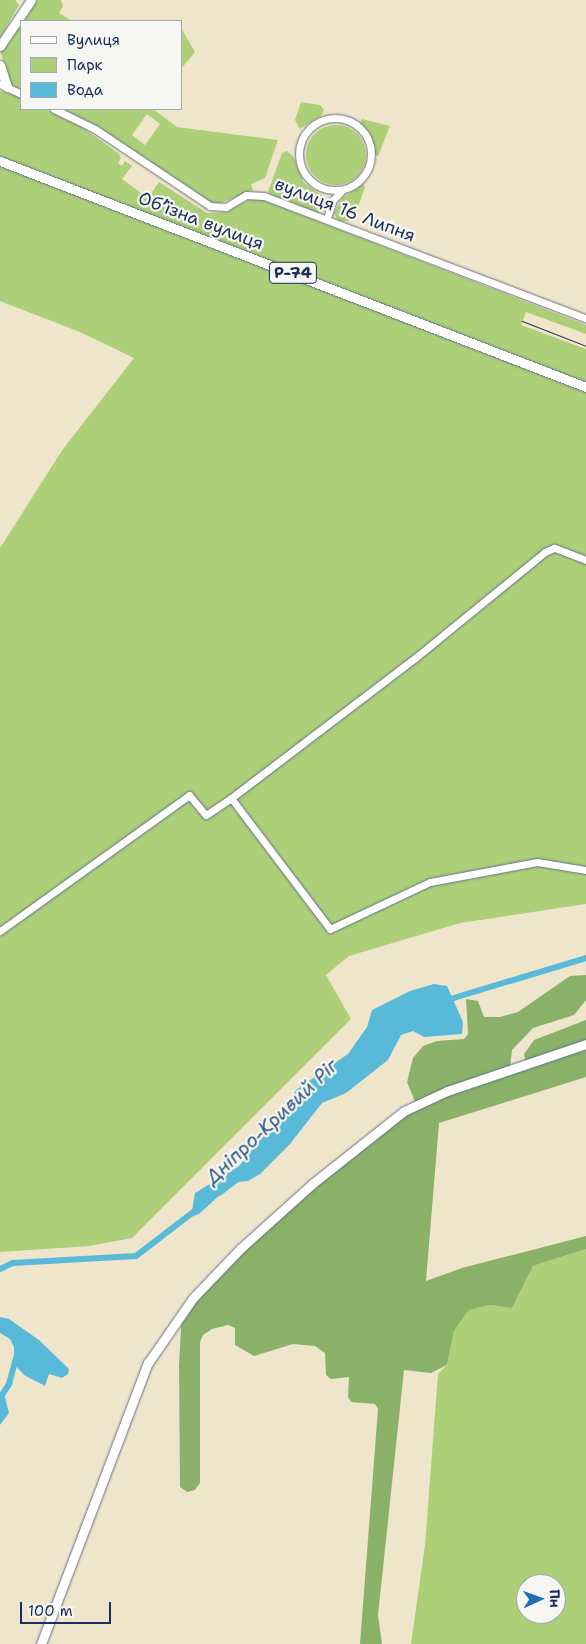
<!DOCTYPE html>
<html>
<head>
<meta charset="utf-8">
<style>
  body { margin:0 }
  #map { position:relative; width:586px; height:1644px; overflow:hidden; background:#efe5cb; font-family:"Shantell Sans",sans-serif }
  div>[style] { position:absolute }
  .green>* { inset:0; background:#accf78 }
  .round { border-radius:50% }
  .forest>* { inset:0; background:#89b268 }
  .water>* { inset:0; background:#59b9d8 }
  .canal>* { height:6px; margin:-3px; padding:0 3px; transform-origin:3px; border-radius:3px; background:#59b9d8 }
  .roads { filter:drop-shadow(0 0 1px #656f84) drop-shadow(0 0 1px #656f84) }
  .minor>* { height:7px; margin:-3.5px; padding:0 3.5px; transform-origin:3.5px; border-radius:3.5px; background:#fff }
  .minor>.ring { margin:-3.5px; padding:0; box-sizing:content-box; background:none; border:7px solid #fff; border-radius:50% }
  .major>* { height:9px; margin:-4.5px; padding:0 4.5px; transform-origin:4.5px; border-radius:4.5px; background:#fff }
  .tram>* { height:1px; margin:-0.5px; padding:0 0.5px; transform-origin:0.5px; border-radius:0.5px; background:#1b2f5e }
  span { translate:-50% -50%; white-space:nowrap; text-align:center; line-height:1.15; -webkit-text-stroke:4.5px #f6f6f2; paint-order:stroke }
  .shield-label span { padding:1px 4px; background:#f6f6f2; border:1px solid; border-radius:4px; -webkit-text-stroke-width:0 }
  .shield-label { font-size:16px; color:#1b2f5e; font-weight:700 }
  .street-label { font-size:18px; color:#1b2f5e }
  .water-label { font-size:19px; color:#2e5883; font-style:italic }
  .legend { position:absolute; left:20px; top:20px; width:162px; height:90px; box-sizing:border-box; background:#f6f6f2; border:1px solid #9ea6b7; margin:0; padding:6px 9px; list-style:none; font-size:15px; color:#1b2f5e }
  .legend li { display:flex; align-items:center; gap:10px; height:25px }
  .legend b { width:25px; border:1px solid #9ea6b7 }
  .north { position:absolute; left:516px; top:1574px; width:50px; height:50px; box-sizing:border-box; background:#f6f6f2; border:1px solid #9ea6b7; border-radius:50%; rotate:88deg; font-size:14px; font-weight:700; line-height:20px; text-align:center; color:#1b2f5e }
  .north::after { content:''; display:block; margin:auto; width:18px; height:22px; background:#1f6fb2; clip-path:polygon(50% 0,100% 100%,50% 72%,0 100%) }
  .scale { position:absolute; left:20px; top:1602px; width:91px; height:22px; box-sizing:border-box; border:2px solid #1b2f5e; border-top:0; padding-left:6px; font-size:15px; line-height:18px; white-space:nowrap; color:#1b2f5e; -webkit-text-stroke:4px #f6f6f2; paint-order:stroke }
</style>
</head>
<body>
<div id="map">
  <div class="green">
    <div style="clip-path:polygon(0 0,15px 0,19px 5px,0 38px)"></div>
    <div style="clip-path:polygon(34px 0,61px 0,63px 6px,59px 13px,72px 21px,21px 21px,21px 90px,10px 84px,0 50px)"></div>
    <div style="clip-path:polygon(181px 28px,195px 52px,181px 69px)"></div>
    <div style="clip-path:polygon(0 91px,21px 97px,21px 109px,46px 109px,78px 124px,118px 153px,121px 158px,118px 163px,122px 166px,125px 161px,132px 166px,122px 179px,148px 198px,159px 182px,207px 213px,227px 212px,248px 200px,263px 200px,586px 325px,586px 334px,526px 312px,521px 325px,586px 349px,586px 904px,460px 923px,349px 956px,326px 975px,351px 1019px,132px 1238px,89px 1246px,0 1252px,0 548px,63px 449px,134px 358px,80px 332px,0 301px)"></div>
    <div style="clip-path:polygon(301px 102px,320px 105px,324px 110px,322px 115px,300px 129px,295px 120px)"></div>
    <div style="clip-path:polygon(evenodd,61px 109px,153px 109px,177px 127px,278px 140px,265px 178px,251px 184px,253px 190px,218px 204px,209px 202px,97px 127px,61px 109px,147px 114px,160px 124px,145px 145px,132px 135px,147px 114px)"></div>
    <div style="clip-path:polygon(362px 119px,390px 126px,378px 156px,375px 155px,369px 133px,360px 123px)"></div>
    <div class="round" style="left:306px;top:125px;width:60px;height:60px"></div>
    <div style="clip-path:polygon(287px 151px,293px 156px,304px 183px,327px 199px,324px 211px,317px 213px,272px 196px,268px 192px,282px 153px)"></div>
    <div style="clip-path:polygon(363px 184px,365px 187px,353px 221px,338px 221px,334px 213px,342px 198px)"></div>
    <div style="clip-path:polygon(evenodd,586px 1249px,586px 1644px,411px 1644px,425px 1545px,438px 1374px,447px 1365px,454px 1331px,469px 1310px,490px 1305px,512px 1308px,533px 1266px,586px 1249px,526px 1584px,556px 1584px,556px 1614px,526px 1614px,526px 1584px)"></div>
  </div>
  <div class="forest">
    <div style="clip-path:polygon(586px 975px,586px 1000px,574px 1015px,533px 1028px,512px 1050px,510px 1069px,526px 1065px,524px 1054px,534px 1040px,586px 1020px,586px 1077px,439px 1123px,426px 1281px,462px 1268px,586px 1236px,586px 1249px,533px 1266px,512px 1308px,490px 1305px,469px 1310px,454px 1331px,447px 1365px,431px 1373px,404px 1370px,378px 1615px,382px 1644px,360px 1644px,378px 1409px,375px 1404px,351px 1402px,348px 1397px,349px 1377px,331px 1379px,326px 1375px,325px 1353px,315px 1346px,293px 1344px,254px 1356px,235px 1345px,235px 1328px,228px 1325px,212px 1329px,203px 1335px,200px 1342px,200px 1483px,195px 1490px,187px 1492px,180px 1487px,179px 1365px,182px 1312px,312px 1184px,416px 1104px,407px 1082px,413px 1058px,423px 1046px,437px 1041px,464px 1039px,468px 1034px,466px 999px,478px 1001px,484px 1017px,500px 1017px,518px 1012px,570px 976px)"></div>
  </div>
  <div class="water">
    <div style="clip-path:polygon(434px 984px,447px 986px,463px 1022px,462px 1034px,424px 1037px,413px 1031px,401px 1035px,388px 1060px,346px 1093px,322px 1103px,290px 1144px,260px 1174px,248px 1181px,234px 1182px,199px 1214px,191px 1217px,195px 1193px,239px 1166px,285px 1110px,296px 1090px,348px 1054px,367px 1027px,372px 1010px,410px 991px)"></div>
    <div style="clip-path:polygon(0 1317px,9px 1319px,39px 1340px,69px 1369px,68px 1374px,62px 1378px,49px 1374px,45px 1386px,24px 1375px,14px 1364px,14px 1347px,10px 1339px,0 1333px)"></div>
    <div style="clip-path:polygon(0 1393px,5px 1397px,9px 1413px,0 1425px)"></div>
  </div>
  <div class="canal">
    <div style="left:447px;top:1000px;width:145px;rotate:-16.8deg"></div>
    <div style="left:219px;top:1193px;width:25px;rotate:-37deg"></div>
    <div style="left:0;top:1269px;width:14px;rotate:-25deg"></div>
    <div style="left:13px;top:1263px;width:123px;rotate:-3.3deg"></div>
    <div style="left:136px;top:1256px;width:77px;rotate:-37.6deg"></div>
    <div style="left:0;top:1398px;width:17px;rotate:-57deg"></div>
    <div style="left:9px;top:1384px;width:27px;rotate:-75deg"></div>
  </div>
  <div class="roads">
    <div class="minor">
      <div style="left:0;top:84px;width:23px;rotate:25deg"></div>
      <div style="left:54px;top:109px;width:46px;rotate:26deg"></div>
      <div style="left:95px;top:129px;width:138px;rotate:33.8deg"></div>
      <div style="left:210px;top:206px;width:16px;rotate:4deg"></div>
      <div style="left:226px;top:207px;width:23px;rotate:-31deg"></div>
      <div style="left:246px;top:195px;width:18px;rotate:3deg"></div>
      <div style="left:264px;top:196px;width:344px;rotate:20.8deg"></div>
      <div class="ring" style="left:299px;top:118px;width:65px;height:65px"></div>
      <div style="left:327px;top:218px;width:19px;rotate:-72deg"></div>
      <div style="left:333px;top:200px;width:12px;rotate:-48deg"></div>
      <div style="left:586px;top:560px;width:34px;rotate:-159deg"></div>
      <div style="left:554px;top:548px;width:10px;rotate:156deg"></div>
      <div style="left:545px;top:552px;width:168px;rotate:140.8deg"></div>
      <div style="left:415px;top:658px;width:231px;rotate:142.7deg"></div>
      <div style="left:231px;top:798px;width:164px;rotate:52.9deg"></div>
      <div style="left:330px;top:929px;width:110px;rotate:-25.2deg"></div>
      <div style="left:430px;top:882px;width:109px;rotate:-10.6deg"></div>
      <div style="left:537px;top:862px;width:50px;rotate:9.3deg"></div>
      <div style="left:0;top:931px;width:233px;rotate:-35.7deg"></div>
      <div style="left:189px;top:795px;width:26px;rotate:50deg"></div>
      <div style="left:206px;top:815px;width:30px;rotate:-34deg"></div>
    </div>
    <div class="major">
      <div style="left:0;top:46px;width:55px;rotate:-56deg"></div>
      <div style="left:0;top:65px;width:23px;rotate:72deg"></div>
      <div style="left:0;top:161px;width:628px;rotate:21.09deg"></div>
      <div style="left:41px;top:1644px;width:301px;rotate:-69.2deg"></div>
      <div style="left:148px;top:1363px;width:79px;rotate:-55.3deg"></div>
      <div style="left:193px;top:1298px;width:69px;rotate:-46.2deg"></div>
      <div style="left:241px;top:1248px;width:96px;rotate:-42deg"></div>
      <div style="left:312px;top:1184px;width:117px;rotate:-38.4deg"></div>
      <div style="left:404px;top:1111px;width:47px;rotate:-24.9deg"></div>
      <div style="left:447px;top:1091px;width:147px;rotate:-18.7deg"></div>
    </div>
  </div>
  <div class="tram">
    <div style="left:522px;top:321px;width:69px;rotate:21.3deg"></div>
  </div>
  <div class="shield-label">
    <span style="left:293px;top:273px">Р-74</span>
  </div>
  <div class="street-label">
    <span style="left:345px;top:210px;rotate:21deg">вулиця 16 Липня</span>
    <span style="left:201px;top:221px;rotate:21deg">Обʼїзна вулиця</span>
  </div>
  <div class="water-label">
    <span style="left:272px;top:1122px;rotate:-43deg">Дніпро-Кривий Ріг</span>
  </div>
  <ul class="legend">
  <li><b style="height:6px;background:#fff"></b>Вулиця</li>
  <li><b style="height:14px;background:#accf78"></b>Парк</li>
  <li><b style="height:14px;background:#59b9d8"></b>Вода</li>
  </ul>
  <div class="north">Пн</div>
  <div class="scale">100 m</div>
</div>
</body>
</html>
